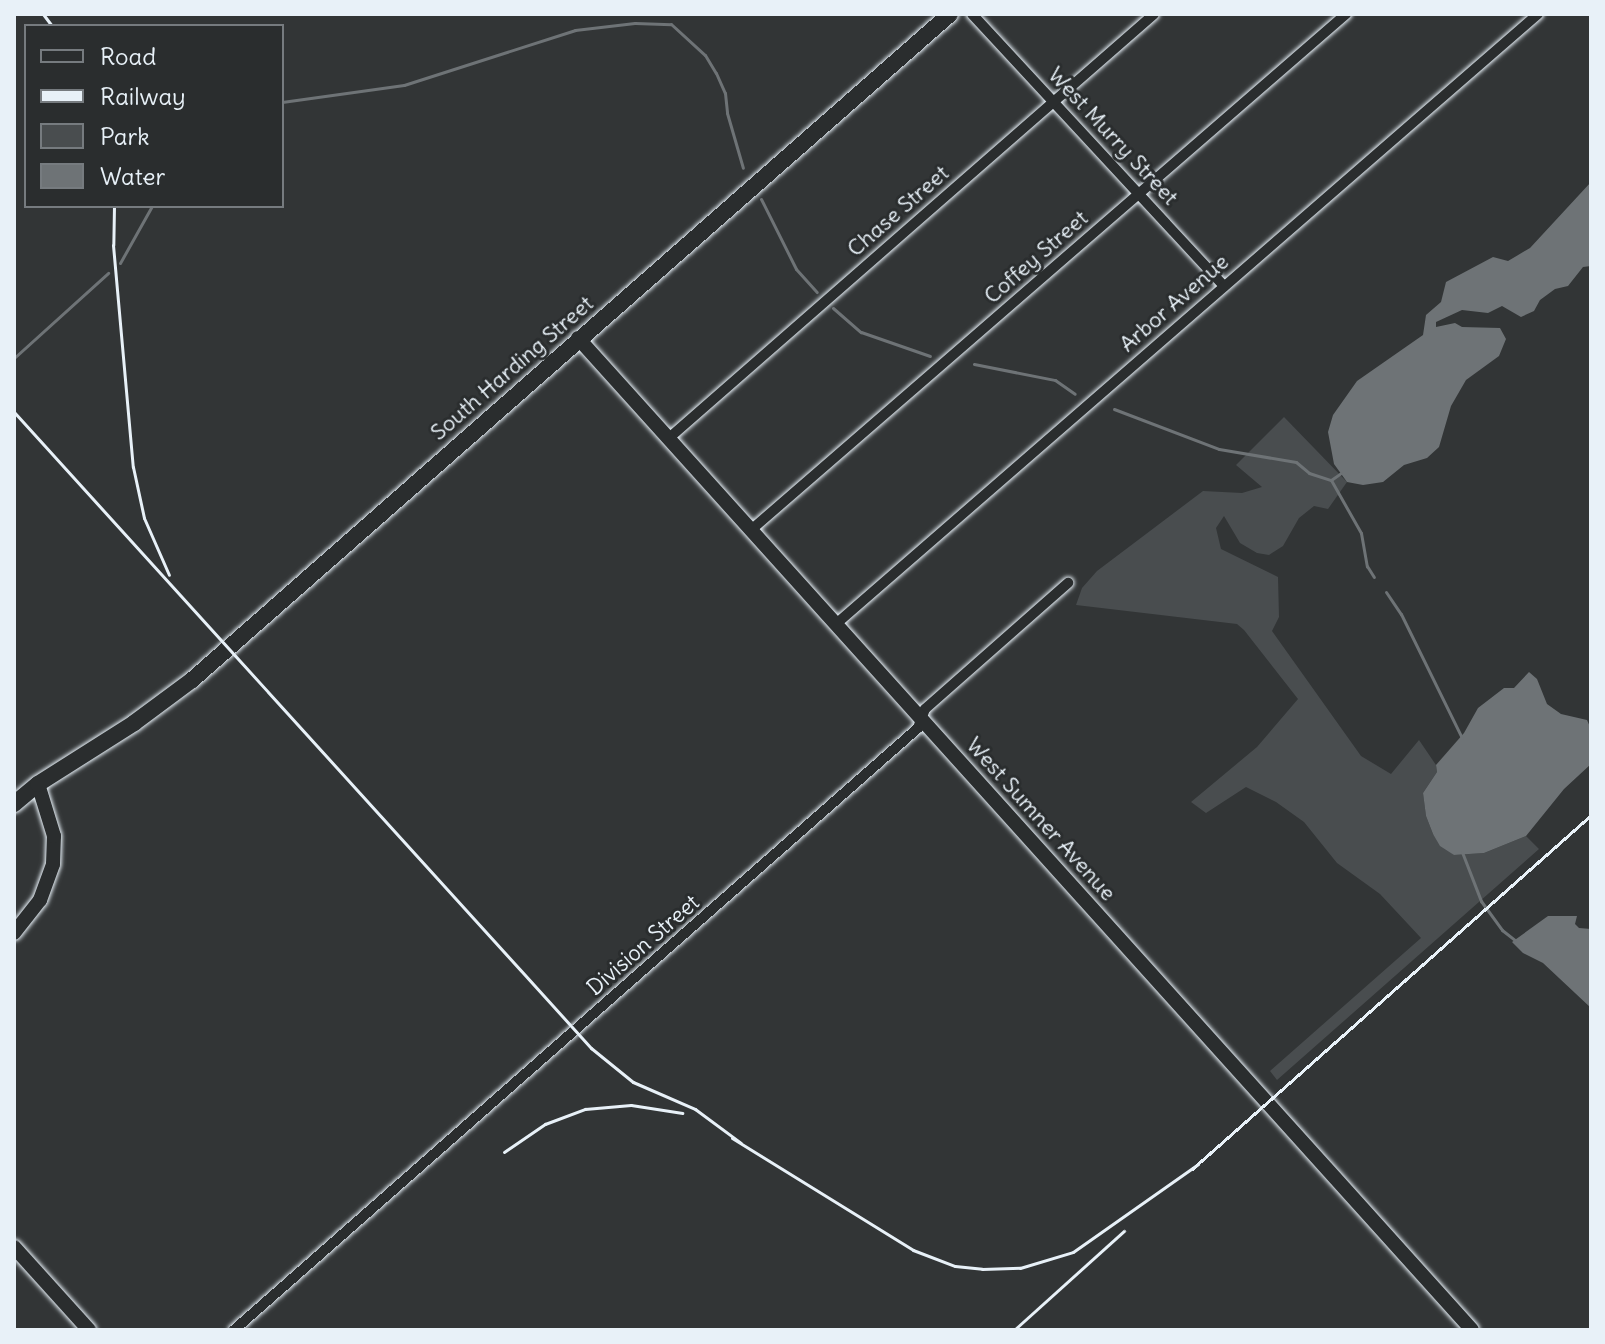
<!DOCTYPE html>
<html>
<head>
<meta charset="utf-8">
<style>
  body { margin:0 }
  #map { position:relative; width:1605px; height:1344px; overflow:hidden; background:#323536; font-family:Delius,sans-serif }
  div>[style] { position:absolute }
  .green>* { inset:0; background:#494d4f }
  .water>* { inset:0; background:#6e7376 }
  .stream>* { height:3px; margin:-1.5px; padding:0 1.5px; transform-origin:1.5px; border-radius:1.5px; background:#6e7376 }
  .roads { filter:drop-shadow(0 0 2px #e8f1f8) drop-shadow(0 0 2px #e8f1f8) }
  .street>* { height:10px; margin:-5px; padding:0 5px; transform-origin:5px; border-radius:5px; background:#2a2d2e }
  .secondary>* { height:14px; margin:-7px; padding:0 7px; transform-origin:7px; border-radius:7px; background:#2a2d2e }
  .primary>* { height:16px; margin:-8px; padding:0 8px; transform-origin:8px; border-radius:8px; background:#2a2d2e }
  .rail>* { height:3px; margin:-1.5px; padding:0 1.5px; transform-origin:1.5px; border-radius:1.5px; background:#e8f1f8 }
  span { translate:-50% -50%; white-space:nowrap; text-align:center; line-height:1.15; -webkit-text-stroke:6px #2a2d2e; paint-order:stroke }
  .street-label { font-size:22px; color:#e8f1f8 }
  .frame { position:absolute; inset:0; border:16px solid #e8f1f8; pointer-events:none }
  .legend { position:absolute; left:24px; top:24px; width:260px; height:184px; box-sizing:border-box; background:#2a2d2e; border:2px solid #767b7f; margin:0; padding:10px 14px; list-style:none; font-size:24px; color:#e8f1f8 }
  .legend li { display:flex; align-items:center; gap:16px; height:40px }
  .legend b { width:40px; border:2px solid #767b7f }
</style>
</head>
<body>
<div id="map">
  <div class="green">
    <div style="clip-path:polygon(1284px 417px,1347px 482px,1328px 509px,1314px 506px,1299px 518px,1283px 546px,1269px 555px,1257px 553px,1240px 543px,1224px 516px,1216px 528px,1221px 549px,1278px 577px,1279px 617px,1272px 631px,1361px 756px,1391px 774px,1419px 740px,1436px 765px,1437px 772px,1423px 793px,1426px 816px,1433px 834px,1454px 855px,1484px 853px,1526px 836px,1539px 849px,1277px 1080px,1270px 1071px,1421px 938px,1380px 894px,1337px 863px,1304px 822px,1276px 802px,1246px 787px,1206px 813px,1191px 802px,1257px 747px,1298px 699px,1244px 630px,1237px 624px,1076px 605px,1082px 588px,1097px 571px,1203px 491px,1242px 493px,1262px 487px,1236px 465px)"></div>
  </div>
  <div class="water">
    <div style="clip-path:polygon(1591px 182px,1591px 266px,1583px 267px,1568px 286px,1555px 289px,1540px 300px,1534px 311px,1521px 317px,1502px 306px,1488px 313px,1462px 310px,1436px 322px,1436px 327px,1455px 323px,1462px 327px,1500px 328px,1506px 339px,1499px 356px,1466px 380px,1451px 406px,1439px 447px,1427px 458px,1404px 465px,1383px 482px,1363px 485px,1347px 482px,1334px 464px,1328px 432px,1333px 415px,1357px 381px,1423px 335px,1426px 315px,1441px 302px,1446px 282px,1493px 257px,1508px 261px,1530px 248px)"></div>
    <div style="clip-path:polygon(1529px 672px,1537px 679px,1547px 704px,1561px 714px,1587px 720px,1591px 729px,1591px 764px,1564px 789px,1526px 836px,1484px 853px,1454px 855px,1440px 846px,1433px 834px,1426px 816px,1423px 793px,1437px 772px,1436px 765px,1464px 733px,1478px 708px,1504px 688px,1514px 688px)"></div>
    <div style="clip-path:polygon(1548px 916px,1577px 916px,1575px 924px,1579px 928px,1591px 929px,1591px 1008px,1543px 963px,1523px 953px,1512px 942px)"></div>
  </div>
  <div class="stream">
    <div style="left:282px;top:102px;width:123px;rotate:-7.9deg"></div>
    <div style="left:404px;top:85px;width:180px;rotate:-17.8deg"></div>
    <div style="left:575px;top:30px;width:60px;rotate:-6.7deg"></div>
    <div style="left:635px;top:23px;width:36px;rotate:2deg"></div>
    <div style="left:671px;top:24px;width:46px;rotate:42.4deg"></div>
    <div style="left:705px;top:55px;width:21px;rotate:59deg"></div>
    <div style="left:716px;top:73px;width:22px;rotate:66deg"></div>
    <div style="left:725px;top:93px;width:20px;rotate:84deg"></div>
    <div style="left:727px;top:113px;width:57px;rotate:73.8deg"></div>
    <div style="left:761px;top:199px;width:78px;rotate:63.4deg"></div>
    <div style="left:796px;top:269px;width:31px;rotate:48deg"></div>
    <div style="left:120px;top:263px;width:65px;rotate:-60.7deg"></div>
    <div style="left:833px;top:308px;width:37px;rotate:41deg"></div>
    <div style="left:861px;top:332px;width:73px;rotate:19.2deg"></div>
    <div style="left:14px;top:358px;width:127px;rotate:-42.1deg"></div>
    <div style="left:974px;top:364px;width:83px;rotate:11.2deg"></div>
    <div style="left:1055px;top:380px;width:24px;rotate:35deg"></div>
    <div style="left:1114px;top:409px;width:112px;rotate:20.9deg"></div>
    <div style="left:1219px;top:449px;width:78px;rotate:9.6deg"></div>
    <div style="left:1296px;top:462px;width:17px;rotate:40deg"></div>
    <div style="left:1309px;top:473px;width:23px;rotate:18deg"></div>
    <div style="left:1331px;top:480px;width:61px;rotate:60.5deg"></div>
    <div style="left:1361px;top:533px;width:34px;rotate:80deg"></div>
    <div style="left:1367px;top:566px;width:13px;rotate:58deg"></div>
    <div style="left:1331px;top:480px;width:12px;rotate:-35deg"></div>
    <div style="left:1386px;top:592px;width:27px;rotate:56deg"></div>
    <div style="left:1401px;top:614px;width:138px;rotate:63.8deg"></div>
    <div style="left:1462px;top:852px;width:53px;rotate:68.8deg"></div>
    <div style="left:1481px;top:901px;width:36px;rotate:54deg"></div>
    <div style="left:1502px;top:930px;width:16px;rotate:38deg"></div>
  </div>
  <div class="roads">
    <div class="street">
      <div style="left:972px;top:14px;width:371px;rotate:47.2deg"></div>
      <div style="left:669px;top:438px;width:644px;rotate:-41.16deg"></div>
      <div style="left:751px;top:530px;width:788px;rotate:-40.93deg"></div>
      <div style="left:836px;top:624px;width:930px;rotate:-40.99deg"></div>
      <div style="left:234px;top:1330px;width:911px;rotate:-41.35deg"></div>
      <div style="left:918px;top:728px;width:20px;rotate:-70deg"></div>
      <div style="left:925px;top:709px;width:191px;rotate:-41.4deg"></div>
    </div>
    <div class="secondary">
      <div style="left:578px;top:338px;width:1335px;rotate:47.97deg"></div>
      <div style="left:14px;top:933px;width:42px;rotate:-51.8deg"></div>
      <div style="left:40px;top:900px;width:38px;rotate:-70deg"></div>
      <div style="left:53px;top:864px;width:28px;rotate:-88deg"></div>
      <div style="left:54px;top:836px;width:54px;rotate:-107.1deg"></div>
      <div style="left:14px;top:1247px;width:112px;rotate:47.9deg"></div>
    </div>
    <div class="primary">
      <div style="left:14px;top:804px;width:31px;rotate:-40deg"></div>
      <div style="left:38px;top:784px;width:114px;rotate:-32.4deg"></div>
      <div style="left:134px;top:723px;width:72px;rotate:-36.6deg"></div>
      <div style="left:192px;top:680px;width:1009px;rotate:-41.3deg"></div>
    </div>
  </div>
  <div class="rail">
    <div style="left:43px;top:14px;width:15px;rotate:53deg"></div>
    <div style="left:114px;top:206px;width:39px;rotate:91deg"></div>
    <div style="left:113px;top:245px;width:223px;rotate:84.9deg"></div>
    <div style="left:133px;top:467px;width:52px;rotate:77.8deg"></div>
    <div style="left:144px;top:518px;width:62px;rotate:66.3deg"></div>
    <div style="left:14px;top:412px;width:859px;rotate:47.78deg"></div>
    <div style="left:591px;top:1048px;width:54px;rotate:39deg"></div>
    <div style="left:633px;top:1082px;width:68px;rotate:23.5deg"></div>
    <div style="left:695px;top:1109px;width:57px;rotate:36.5deg"></div>
    <div style="left:732px;top:1138px;width:213px;rotate:31.7deg"></div>
    <div style="left:913px;top:1250px;width:45px;rotate:20.9deg"></div>
    <div style="left:955px;top:1266px;width:27px;rotate:6deg"></div>
    <div style="left:982px;top:1269px;width:38px;rotate:-2deg"></div>
    <div style="left:1020px;top:1268px;width:55px;rotate:-16.8deg"></div>
    <div style="left:1073px;top:1252px;width:153px;rotate:-35.1deg"></div>
    <div style="left:504px;top:1152px;width:50px;rotate:-34.3deg"></div>
    <div style="left:545px;top:1124px;width:43px;rotate:-20.6deg"></div>
    <div style="left:585px;top:1109px;width:46px;rotate:-5deg"></div>
    <div style="left:631px;top:1105px;width:52px;rotate:8.9deg"></div>
    <div style="left:1192px;top:1169px;width:533px;rotate:-41.58deg"></div>
    <div style="left:1014px;top:1330px;width:148px;rotate:-42deg"></div>
  </div>
  <div class="street-label">
    <span style="left:1113px;top:136px;rotate:47deg">West Murry Street</span>
    <span style="left:898px;top:211px;rotate:-41deg">Chase Street</span>
    <span style="left:1036px;top:257px;rotate:-41deg">Coffey Street</span>
    <span style="left:1174px;top:303px;rotate:-41deg">Arbor Avenue</span>
    <span style="left:512px;top:368px;rotate:-41deg">South Harding Street</span>
    <span style="left:1041px;top:819px;rotate:48deg">West Sumner Avenue</span>
    <span style="left:643px;top:945px;rotate:-41deg">Division Street</span>
  </div>
  <div class="frame"></div>
  <ul class="legend">
  <li><b style="height:10px;background:#2a2d2e"></b>Road</li>
  <li><b style="height:10px;background:#e8f1f8"></b>Railway</li>
  <li><b style="height:22px;background:#494d4f"></b>Park</li>
  <li><b style="height:22px;background:#6e7376"></b>Water</li>
  </ul>
</div>
</body>
</html>
